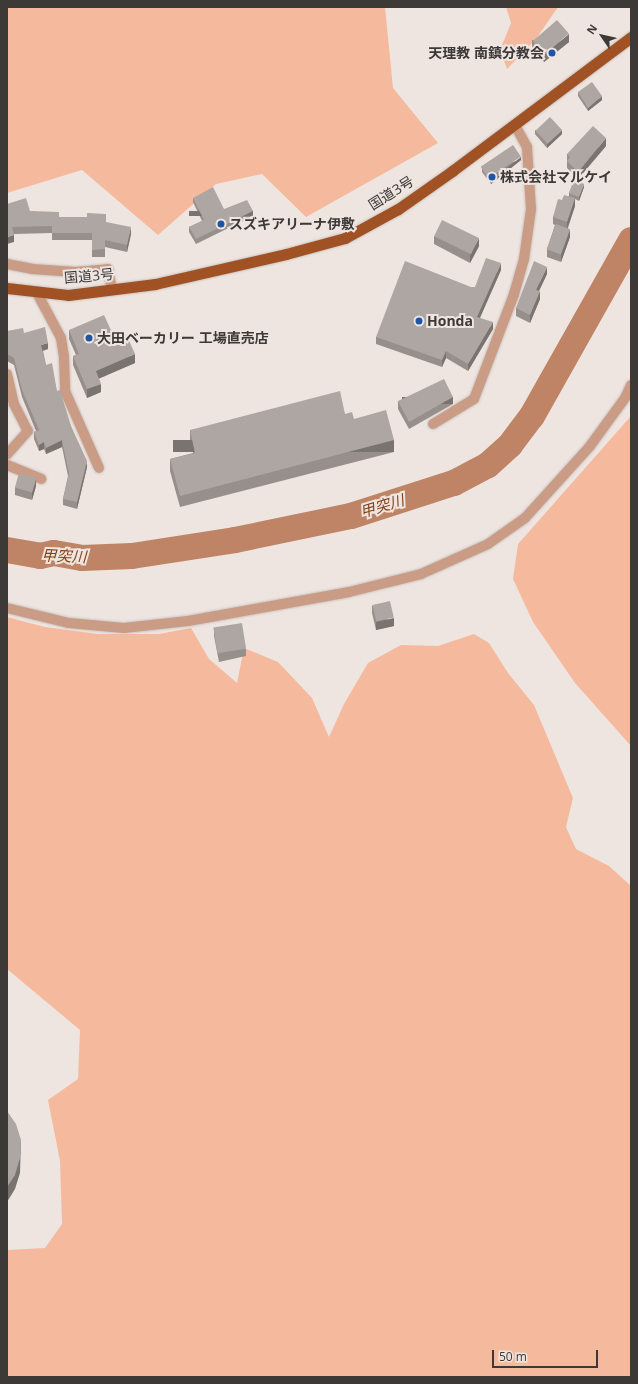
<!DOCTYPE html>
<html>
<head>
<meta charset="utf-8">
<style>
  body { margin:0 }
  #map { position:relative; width:638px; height:1384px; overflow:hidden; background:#eee5e1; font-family:"Open Sans","Noto Sans JP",sans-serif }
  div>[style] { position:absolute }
  .green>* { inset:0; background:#f5ba9d }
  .river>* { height:26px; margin:-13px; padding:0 13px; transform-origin:13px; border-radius:13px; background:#bf8466 }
  .roads { filter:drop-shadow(0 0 1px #cac3bf) drop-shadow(0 0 1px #cac3bf) }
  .minor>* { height:10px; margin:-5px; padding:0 5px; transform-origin:5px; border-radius:5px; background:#cb9c85 }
  .trunk>* { height:11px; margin:-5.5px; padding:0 5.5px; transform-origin:5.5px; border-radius:5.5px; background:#a05224 }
  .wall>* { inset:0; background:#968f8b }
  .shaded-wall>* { inset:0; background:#7a7471; transform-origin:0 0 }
  .building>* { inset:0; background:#aea6a2; transform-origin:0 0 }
  .dots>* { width:11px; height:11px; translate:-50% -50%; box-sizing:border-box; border:2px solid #eee5e1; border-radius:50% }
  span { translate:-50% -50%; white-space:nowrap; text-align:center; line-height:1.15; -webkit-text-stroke:4px #eee5e1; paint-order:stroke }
  .poi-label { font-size:14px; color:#3c3937; font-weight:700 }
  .right { translate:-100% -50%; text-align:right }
  .left { translate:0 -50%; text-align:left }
  .street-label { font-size:14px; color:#3c3937 }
  .water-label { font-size:15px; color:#873f10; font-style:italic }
  .frame { position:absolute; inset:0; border:8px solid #3c3937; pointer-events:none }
  .north { position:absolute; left:582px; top:16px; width:40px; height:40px; -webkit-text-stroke:3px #eee5e1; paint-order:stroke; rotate:304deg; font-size:11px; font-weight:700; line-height:16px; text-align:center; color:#3c3937 }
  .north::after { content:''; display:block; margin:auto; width:14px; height:18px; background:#3c3937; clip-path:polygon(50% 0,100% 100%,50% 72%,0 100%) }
  .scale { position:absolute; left:492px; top:1350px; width:106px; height:18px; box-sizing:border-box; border:2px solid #3c3937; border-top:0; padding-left:5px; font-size:12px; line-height:14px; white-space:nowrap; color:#3c3937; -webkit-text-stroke:3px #eee5e1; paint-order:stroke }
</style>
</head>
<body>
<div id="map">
  <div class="green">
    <div style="clip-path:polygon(7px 7px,385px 7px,393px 88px,438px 143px,306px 217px,262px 174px,216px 184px,158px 235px,82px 170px,7px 193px)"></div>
    <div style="clip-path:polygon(506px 7px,558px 7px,536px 39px,507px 69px,500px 50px,511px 23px)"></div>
    <div style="clip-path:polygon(631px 416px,631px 746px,575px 683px,533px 622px,513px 579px,518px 544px)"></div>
    <div style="clip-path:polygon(7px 617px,45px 627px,98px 634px,159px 634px,191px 628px,209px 659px,237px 683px,244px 648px,278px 662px,312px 698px,329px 737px,344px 704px,368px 663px,401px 645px,438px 646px,474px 634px,489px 643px,508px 673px,534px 705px,573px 798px,566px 827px,576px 849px,609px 866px,631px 886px,631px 1377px,7px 1377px,7px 1250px,45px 1248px,62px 1224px,60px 1161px,48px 1100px,78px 1079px,80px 1030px,7px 969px)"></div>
  </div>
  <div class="river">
    <div style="left:7px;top:550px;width:34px;rotate:10deg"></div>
    <div style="left:40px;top:556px;width:14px;rotate:-12deg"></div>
    <div style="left:54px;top:553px;width:28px;rotate:10deg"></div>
    <div style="left:82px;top:558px;width:50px;rotate:-2.3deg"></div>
    <div style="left:132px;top:556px;width:104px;rotate:-8.8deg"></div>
    <div style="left:235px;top:540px;width:118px;rotate:-11.7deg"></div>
    <div style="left:351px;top:516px;width:108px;rotate:-17.8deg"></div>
    <div style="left:454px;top:483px;width:38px;rotate:-28deg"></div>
    <div style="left:488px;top:465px;width:30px;rotate:-42deg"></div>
    <div style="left:510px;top:445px;width:36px;rotate:-53deg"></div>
    <div style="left:532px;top:416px;width:202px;rotate:-60.6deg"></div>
  </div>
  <div class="roads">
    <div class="minor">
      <div style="left:7px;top:264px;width:25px;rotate:11deg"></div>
      <div style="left:32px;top:269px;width:44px;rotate:3.9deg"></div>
      <div style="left:76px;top:272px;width:32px;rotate:-5deg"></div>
      <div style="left:108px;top:269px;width:21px;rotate:79deg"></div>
      <div style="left:37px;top:293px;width:51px;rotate:61.9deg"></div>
      <div style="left:61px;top:338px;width:19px;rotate:81deg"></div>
      <div style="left:64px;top:357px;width:34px;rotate:88deg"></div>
      <div style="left:65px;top:391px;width:84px;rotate:66.2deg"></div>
      <div style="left:7px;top:374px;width:31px;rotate:77deg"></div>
      <div style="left:14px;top:404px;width:30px;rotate:63deg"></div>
      <div style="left:28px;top:431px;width:31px;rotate:132deg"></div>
      <div style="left:433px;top:424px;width:48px;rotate:-31.4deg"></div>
      <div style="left:474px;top:399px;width:112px;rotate:-69.1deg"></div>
      <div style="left:514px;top:294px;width:36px;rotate:-74deg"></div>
      <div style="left:524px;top:259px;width:50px;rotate:-82deg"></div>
      <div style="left:531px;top:209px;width:62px;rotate:-93.7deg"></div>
      <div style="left:527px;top:147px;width:25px;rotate:-119deg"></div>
      <div style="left:7px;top:465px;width:37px;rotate:22deg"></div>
      <div style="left:7px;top:608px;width:64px;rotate:13.6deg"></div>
      <div style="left:69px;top:623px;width:55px;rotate:5.2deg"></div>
      <div style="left:124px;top:628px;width:64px;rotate:-6.2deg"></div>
      <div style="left:188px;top:621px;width:164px;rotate:-10.2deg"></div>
      <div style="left:349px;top:592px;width:74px;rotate:-14deg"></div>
      <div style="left:421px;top:574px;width:73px;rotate:-24.1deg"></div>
      <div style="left:488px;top:544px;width:45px;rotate:-35.1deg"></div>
      <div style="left:525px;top:518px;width:97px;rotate:-47.9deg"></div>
      <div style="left:590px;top:446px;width:59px;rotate:-53.9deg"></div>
      <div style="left:625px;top:398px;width:14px;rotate:-65deg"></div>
    </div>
    <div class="trunk">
      <div style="left:7px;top:288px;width:61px;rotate:6.5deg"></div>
      <div style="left:68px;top:295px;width:88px;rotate:-7.2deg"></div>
      <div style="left:155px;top:284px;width:134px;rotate:-12.9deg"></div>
      <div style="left:286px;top:254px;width:61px;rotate:-15.2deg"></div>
      <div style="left:345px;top:238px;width:60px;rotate:-28.7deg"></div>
      <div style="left:398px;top:209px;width:66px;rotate:-35.1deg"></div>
      <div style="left:452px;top:171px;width:224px;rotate:-36.8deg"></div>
    </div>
  </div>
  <div class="wall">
    <div style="clip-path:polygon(532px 40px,569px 42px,544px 62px,532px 48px)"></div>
    <div style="clip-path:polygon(578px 92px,602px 100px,588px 111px,578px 96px)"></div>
    <div style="clip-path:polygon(535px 130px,562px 134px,547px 148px,535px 134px)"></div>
    <div style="clip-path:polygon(606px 146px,578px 179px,567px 168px,567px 154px)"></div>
    <div style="clip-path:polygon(521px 160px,491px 184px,482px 172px,482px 169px)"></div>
    <div style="clip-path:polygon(584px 187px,579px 201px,575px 199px,575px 206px,568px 228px,570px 237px,561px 262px,547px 257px,547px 249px,555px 225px,553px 224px,553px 217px,562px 200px,569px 196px,569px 193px)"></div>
    <div style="clip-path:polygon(193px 198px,224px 209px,253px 216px,196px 244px,189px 232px,189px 227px,202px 221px,193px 202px)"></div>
    <div style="clip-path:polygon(7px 204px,30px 211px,59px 217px,131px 234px,127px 252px,105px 247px,105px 257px,92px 257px,92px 240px,52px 240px,52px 233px,14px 234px,14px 242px)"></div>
    <div style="clip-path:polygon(434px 236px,479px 246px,470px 263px,434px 244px)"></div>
    <div style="clip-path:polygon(501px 270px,480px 318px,493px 329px,468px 371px,446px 358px,442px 367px,376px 344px,376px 337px,471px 287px,475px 287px)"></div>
    <div style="clip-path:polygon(547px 274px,539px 291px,540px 299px,530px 323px,516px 316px,516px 308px)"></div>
    <div style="clip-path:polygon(69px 330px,115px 339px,135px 363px,99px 378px,101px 392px,87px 398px,73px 365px,73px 356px,76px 355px,69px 339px)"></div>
    <div style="clip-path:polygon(7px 331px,24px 333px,48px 349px,43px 351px,46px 365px,57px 391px,87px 467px,77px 509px,63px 505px,63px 499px,68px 476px,62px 447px,46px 454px,44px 449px,39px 451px,34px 439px,34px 432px,36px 431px,22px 397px,14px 365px,7px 361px)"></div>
    <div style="clip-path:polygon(398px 401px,453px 404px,409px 429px,398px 409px)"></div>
    <div style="clip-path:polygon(345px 414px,354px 419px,394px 452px,180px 507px,170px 471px,170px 459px,193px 453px,190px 441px,190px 430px)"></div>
    <div style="clip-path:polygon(36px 486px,32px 500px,15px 495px,15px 487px)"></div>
    <div style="clip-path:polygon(372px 605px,394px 626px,376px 630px,372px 613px)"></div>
    <div style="clip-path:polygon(214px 629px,246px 649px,246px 656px,219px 662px,214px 636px)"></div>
  </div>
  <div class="shaded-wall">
    <div style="clip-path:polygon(569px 34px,569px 42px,544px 62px,544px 55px)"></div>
    <div style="clip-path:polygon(602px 96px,602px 100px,588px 111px,588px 108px)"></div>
    <div style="clip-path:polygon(562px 130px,562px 134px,547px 148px,547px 144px)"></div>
    <div style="clip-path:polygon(606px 138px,606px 146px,578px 179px,578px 172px)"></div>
    <div style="clip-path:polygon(521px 157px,521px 160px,491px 184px,491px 180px)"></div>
    <div style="clip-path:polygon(584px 184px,584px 187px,579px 201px,579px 197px)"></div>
    <div style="clip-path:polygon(575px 198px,575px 206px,567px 229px,567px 222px)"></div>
    <div style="left:253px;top:211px;width:5px;height:64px;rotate:90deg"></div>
    <div style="clip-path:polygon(131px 227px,131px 234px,127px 252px,127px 245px)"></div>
    <div style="clip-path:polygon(570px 229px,570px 237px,561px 262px,561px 254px)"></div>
    <div style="clip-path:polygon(14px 235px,14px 242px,7px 244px,7px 237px)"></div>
    <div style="clip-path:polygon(479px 238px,479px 246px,470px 263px,470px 255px)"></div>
    <div style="clip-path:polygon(501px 263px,501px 270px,477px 324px,477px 317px)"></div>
    <div style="clip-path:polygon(547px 267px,547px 274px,536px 297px,536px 290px)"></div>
    <div style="clip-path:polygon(540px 291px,540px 299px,530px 323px,530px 315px)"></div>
    <div style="clip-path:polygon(493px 322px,493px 329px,468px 371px,468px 364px)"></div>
    <div style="clip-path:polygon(48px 343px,48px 349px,41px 351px,41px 345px)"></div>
    <div style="clip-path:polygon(446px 351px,446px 358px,442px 367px,442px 360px)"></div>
    <div style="clip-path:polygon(135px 354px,135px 363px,96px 380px,96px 371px)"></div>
    <div style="clip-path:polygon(101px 384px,101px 392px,87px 398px,87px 389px)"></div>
    <div style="left:453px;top:397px;width:7px;height:51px;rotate:90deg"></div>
    <div style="clip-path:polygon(62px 440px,62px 447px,46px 454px,46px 448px)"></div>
    <div style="left:394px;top:440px;width:12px;height:221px;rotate:90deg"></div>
    <div style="clip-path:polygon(44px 442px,44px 449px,39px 451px,39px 445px)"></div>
    <div style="clip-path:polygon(87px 461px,87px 467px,77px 509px,77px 502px)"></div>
    <div style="clip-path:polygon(36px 478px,36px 486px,32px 500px,32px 492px)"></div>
    <div style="clip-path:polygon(394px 618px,394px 626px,376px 630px,376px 622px)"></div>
    <div style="clip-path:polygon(21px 1140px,20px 1173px,15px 1189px,7px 1202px,7px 1187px)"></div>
  </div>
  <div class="building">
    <div style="left:557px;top:20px;width:18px;height:32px;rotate:49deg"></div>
    <div style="clip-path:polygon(592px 82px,602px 96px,588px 108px,578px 92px)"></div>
    <div style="left:550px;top:117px;width:18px;height:20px;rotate:47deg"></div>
    <div style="clip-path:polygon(593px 126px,606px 138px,578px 172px,567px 161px,570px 157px,567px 154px)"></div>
    <div style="left:513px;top:145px;width:14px;height:39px;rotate:56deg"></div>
    <div style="left:574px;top:180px;width:11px;height:14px;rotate:22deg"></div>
    <div style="clip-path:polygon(213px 187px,224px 209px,247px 200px,253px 211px,196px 239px,189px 227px,204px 220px,193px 198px)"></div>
    <div style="clip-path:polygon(564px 195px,575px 198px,567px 222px,553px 217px,558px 199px,562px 200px)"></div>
    <div style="clip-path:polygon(26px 198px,30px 211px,59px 212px,59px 217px,87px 217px,87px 213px,106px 214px,106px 222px,131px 227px,127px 245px,105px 240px,105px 249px,92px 250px,92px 233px,52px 233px,52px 226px,12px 227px,14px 235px,7px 237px,7px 204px)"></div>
    <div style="left:442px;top:220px;width:41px;height:18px;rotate:26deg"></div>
    <div style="left:556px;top:224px;width:15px;height:27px;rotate:20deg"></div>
    <div style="clip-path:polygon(486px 258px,501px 263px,477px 317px,493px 322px,468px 364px,446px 351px,442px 360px,376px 337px,405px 261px,471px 287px,475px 287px)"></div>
    <div style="clip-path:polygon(534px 261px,547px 267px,536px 290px,540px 291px,530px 315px,516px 308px)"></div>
    <div style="clip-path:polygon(104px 315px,115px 339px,126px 334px,135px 354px,96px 371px,101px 384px,87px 389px,73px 356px,79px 354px,69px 330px)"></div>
    <div style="clip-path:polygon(45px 327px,48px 343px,41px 345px,46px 365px,52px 363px,57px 391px,60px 390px,71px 426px,87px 461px,77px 502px,63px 499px,69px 473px,62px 440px,46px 448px,44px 442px,39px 445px,34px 432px,39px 430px,22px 390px,14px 358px,7px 354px,7px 331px,23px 328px,24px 333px)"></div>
    <div style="clip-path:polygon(444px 379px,453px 397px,409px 422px,398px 401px)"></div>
    <div style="clip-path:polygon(340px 391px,345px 414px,352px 412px,354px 419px,386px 410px,394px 440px,180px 496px,170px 459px,195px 453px,190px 430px)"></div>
    <div style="left:19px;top:473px;width:18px;height:15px;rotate:16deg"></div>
    <div style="left:390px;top:601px;width:17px;height:18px;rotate:77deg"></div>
    <div style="left:242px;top:623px;width:26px;height:29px;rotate:81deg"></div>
    <div style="clip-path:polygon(7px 1111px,16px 1124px,21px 1140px,20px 1158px,15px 1175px,7px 1187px)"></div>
  </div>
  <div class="dots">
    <div style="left:552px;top:53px;background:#1d56a8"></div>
    <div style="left:492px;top:177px;background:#1d56a8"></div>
    <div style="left:221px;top:224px;background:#1d56a8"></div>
    <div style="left:419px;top:321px;background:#1d56a8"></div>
    <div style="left:89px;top:338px;background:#1d56a8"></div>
  </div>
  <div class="poi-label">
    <span class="right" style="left:544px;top:53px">天理教 南鎮分教会</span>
    <span class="left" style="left:500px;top:177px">株式会社マルケイ</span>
    <span class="left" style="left:229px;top:224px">スズキアリーナ伊敷</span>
    <span class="left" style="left:427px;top:321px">Honda</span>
    <span class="left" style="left:97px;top:338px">大田ベーカリー 工場直売店</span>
  </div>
  <div class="street-label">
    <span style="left:391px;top:193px;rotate:-32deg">国道3号</span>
    <span style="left:89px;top:276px;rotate:-5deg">国道3号</span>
  </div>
  <div class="water-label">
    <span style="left:382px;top:506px;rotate:-17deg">甲突川</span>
    <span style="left:64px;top:556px;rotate:2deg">甲突川</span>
  </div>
  <div class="frame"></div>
  <div class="north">N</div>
  <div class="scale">50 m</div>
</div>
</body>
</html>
